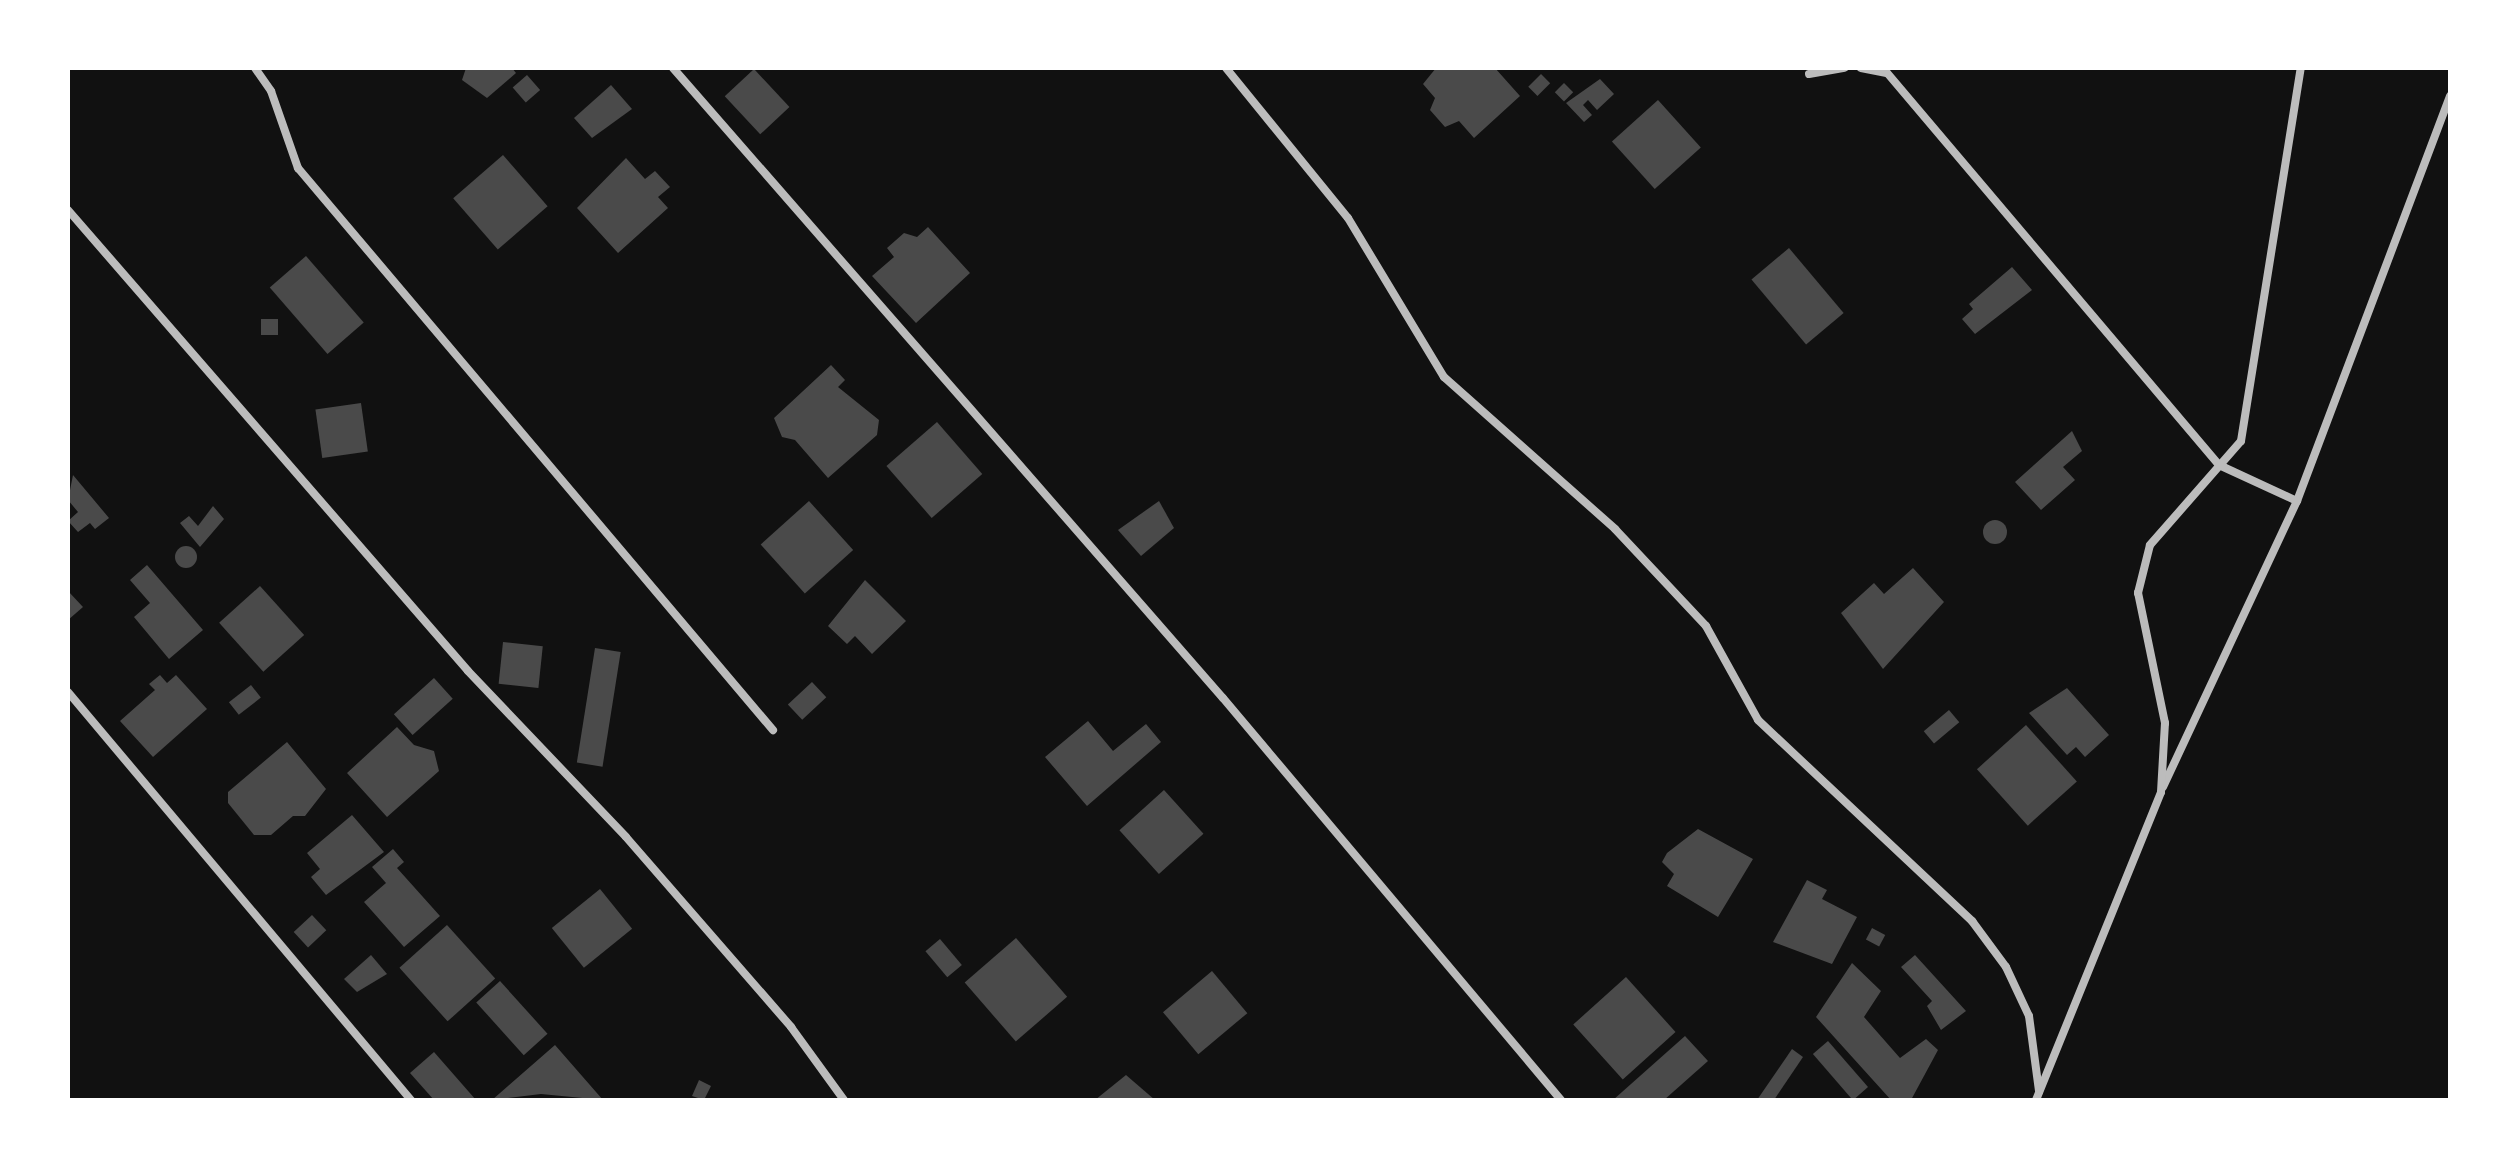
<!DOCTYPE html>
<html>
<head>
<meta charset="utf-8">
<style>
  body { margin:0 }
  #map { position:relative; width:2518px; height:1168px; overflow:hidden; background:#111; font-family:"Titillium Web",sans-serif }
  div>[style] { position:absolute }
  .building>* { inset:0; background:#4a4a4a; transform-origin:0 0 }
  .round { border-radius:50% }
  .minor>* { height:8px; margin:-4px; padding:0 4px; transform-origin:4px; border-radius:4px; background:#bcbcbc }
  span { translate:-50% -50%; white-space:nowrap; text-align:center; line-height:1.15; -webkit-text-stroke:6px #fff; paint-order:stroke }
  .frame { position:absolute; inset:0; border:70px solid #fff; pointer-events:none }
</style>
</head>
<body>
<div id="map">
  <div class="building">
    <div style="clip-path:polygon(466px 68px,512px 68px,516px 73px,487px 98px,462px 80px)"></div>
    <div style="clip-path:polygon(1436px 68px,1495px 68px,1520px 96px,1474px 138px,1459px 121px,1445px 127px,1430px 110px,1435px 98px,1423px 84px)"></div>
    <div style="left:754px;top:69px;width:52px;height:40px;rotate:47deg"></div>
    <div style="left:1541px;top:74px;width:13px;height:18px;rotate:45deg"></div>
    <div style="left:527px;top:75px;width:20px;height:19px;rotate:49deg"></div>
    <div style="clip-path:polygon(1600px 79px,1614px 94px,1597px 110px,1588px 100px,1583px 105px,1592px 115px,1584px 122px,1566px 103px)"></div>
    <div style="left:1564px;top:83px;width:13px;height:13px;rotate:45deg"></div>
    <div style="clip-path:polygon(611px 85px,632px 109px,592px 138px,574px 118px)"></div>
    <div style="left:1658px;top:100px;width:64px;height:62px;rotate:48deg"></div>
    <div style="left:503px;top:155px;width:68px;height:66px;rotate:49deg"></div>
    <div style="clip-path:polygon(626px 158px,645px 179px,655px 171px,670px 187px,658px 197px,668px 208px,618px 253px,577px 208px)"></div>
    <div style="clip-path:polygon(928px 227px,970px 273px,916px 323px,872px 276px,894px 257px,887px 248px,904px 233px,917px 237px)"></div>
    <div style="left:1789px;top:248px;width:85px;height:49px;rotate:50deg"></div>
    <div style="left:306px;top:256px;width:88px;height:48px;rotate:49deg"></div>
    <div style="clip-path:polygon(2012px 267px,2032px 290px,1975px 334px,1962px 319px,1973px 309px,1969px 304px)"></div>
    <div style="left:261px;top:319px;width:17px;height:16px"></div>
    <div style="clip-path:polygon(831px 365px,845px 380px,838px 387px,879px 420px,877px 435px,828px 478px,795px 440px,782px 437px,774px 418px)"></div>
    <div style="left:361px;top:403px;width:49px;height:46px;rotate:82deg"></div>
    <div style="left:937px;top:422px;width:69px;height:67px;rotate:49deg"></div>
    <div style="clip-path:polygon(2072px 431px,2082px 451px,2063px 467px,2075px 480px,2041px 510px,2015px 482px)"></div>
    <div style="clip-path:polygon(73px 475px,109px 518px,95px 529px,90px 523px,78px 532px,68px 521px,78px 512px,68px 500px)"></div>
    <div style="left:809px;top:501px;width:66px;height:65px;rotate:48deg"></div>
    <div style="clip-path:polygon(1159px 501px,1174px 528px,1141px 556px,1118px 530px)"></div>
    <div style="clip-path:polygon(213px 506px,224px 519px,200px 547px,180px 523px,189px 516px,198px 526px)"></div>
    <div class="round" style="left:1983px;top:520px;width:24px;height:24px"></div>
    <div class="round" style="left:175px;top:546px;width:22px;height:22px"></div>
    <div style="clip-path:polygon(147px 565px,203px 630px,169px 659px,134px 617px,150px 603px,130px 580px)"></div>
    <div style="clip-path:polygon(1913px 568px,1944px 602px,1883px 669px,1841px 613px,1874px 583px,1884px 594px)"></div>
    <div style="clip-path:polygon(865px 580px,906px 621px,872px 654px,855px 636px,847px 644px,828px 626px)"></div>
    <div style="left:260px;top:586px;width:66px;height:55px;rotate:48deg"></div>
    <div style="clip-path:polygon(68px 591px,83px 607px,68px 620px)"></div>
    <div style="left:503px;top:642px;width:40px;height:42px;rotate:6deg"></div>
    <div style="left:595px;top:648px;width:26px;height:116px;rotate:9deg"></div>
    <div style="clip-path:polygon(160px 675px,167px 683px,176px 675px,207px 709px,153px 757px,120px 721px,155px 690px,149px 684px)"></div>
    <div style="left:434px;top:678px;width:28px;height:54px;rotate:48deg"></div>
    <div style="left:812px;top:682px;width:21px;height:33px;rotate:47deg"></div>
    <div style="left:251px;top:685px;width:16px;height:28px;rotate:52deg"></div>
    <div style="clip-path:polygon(2067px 688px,2109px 735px,2085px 757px,2076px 747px,2067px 755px,2029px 713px)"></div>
    <div style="left:1949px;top:710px;width:16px;height:33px;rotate:50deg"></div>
    <div style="clip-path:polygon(1088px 721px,1113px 751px,1146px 724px,1161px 742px,1087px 806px,1045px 757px)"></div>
    <div style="left:2026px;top:725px;width:76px;height:66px;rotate:48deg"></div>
    <div style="clip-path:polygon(397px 727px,414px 745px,434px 751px,439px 771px,387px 817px,347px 773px)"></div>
    <div style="clip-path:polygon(287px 742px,326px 789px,305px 816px,293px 816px,271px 835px,254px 835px,228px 803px,228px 792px)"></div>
    <div style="left:1164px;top:790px;width:59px;height:60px;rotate:48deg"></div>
    <div style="clip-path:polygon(352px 815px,384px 852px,326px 895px,311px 877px,320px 869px,307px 853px)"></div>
    <div style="clip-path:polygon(1698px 829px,1753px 859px,1718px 917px,1667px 886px,1674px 874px,1662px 862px,1667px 853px)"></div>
    <div style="clip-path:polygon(393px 849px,404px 862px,397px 868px,440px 916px,404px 947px,364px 902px,386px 883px,372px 867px)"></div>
    <div style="clip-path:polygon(1807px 880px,1827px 890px,1822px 899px,1857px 917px,1832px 964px,1773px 942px)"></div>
    <div style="left:600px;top:889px;width:51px;height:62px;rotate:51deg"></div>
    <div style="left:312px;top:915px;width:21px;height:25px;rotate:47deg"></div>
    <div style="left:447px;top:925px;width:72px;height:64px;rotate:48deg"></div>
    <div style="left:1872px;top:928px;width:15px;height:13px;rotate:28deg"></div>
    <div style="left:1016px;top:938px;width:78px;height:68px;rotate:49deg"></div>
    <div style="left:940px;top:939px;width:34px;height:19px;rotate:50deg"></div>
    <div style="clip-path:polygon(371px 955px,387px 974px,357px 992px,344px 979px)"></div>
    <div style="clip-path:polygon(1915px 955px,1966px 1011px,1941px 1030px,1927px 1006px,1932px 1001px,1901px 967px)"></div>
    <div style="clip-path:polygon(1852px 963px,1881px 991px,1864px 1017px,1900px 1058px,1926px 1039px,1938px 1050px,1911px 1100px,1891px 1100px,1816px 1017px)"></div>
    <div style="left:1212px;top:971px;width:55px;height:64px;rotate:50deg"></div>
    <div style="left:1626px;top:977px;width:74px;height:71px;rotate:48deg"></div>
    <div style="left:500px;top:981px;width:71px;height:32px;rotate:48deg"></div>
    <div style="clip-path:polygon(1685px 1036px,1708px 1061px,1664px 1100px,1613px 1100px)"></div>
    <div style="left:1828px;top:1041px;width:61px;height:20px;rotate:49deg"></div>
    <div style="clip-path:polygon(555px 1045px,603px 1100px,541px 1094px,492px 1100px)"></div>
    <div style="clip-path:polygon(1792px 1049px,1803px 1057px,1774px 1100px,1757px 1100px)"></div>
    <div style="clip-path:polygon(434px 1052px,476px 1100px,434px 1100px,410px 1073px)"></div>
    <div style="clip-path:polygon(1126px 1075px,1155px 1100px,1095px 1100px)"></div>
    <div style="clip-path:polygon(699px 1080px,711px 1086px,704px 1100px,692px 1096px)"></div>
  </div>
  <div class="minor">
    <div style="left:255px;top:68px;width:28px;rotate:55deg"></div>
    <div style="left:271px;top:91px;width:82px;rotate:70.7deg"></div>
    <div style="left:298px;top:168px;width:736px;rotate:49.8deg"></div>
    <div style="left:673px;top:68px;width:836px;rotate:48.88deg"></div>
    <div style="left:1223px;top:698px;width:525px;rotate:49.94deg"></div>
    <div style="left:1226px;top:68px;width:193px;rotate:50.9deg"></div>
    <div style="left:1348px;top:218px;width:186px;rotate:58.9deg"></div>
    <div style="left:1444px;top:377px;width:229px;rotate:41.6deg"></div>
    <div style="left:1615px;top:529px;width:133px;rotate:46.8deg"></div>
    <div style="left:1706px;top:626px;width:107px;rotate:61deg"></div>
    <div style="left:1758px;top:720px;width:294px;rotate:43.2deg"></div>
    <div style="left:1972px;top:921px;width:57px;rotate:53.5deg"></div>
    <div style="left:2006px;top:967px;width:54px;rotate:64.9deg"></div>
    <div style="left:2029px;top:1016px;width:76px;rotate:82.4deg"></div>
    <div style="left:1861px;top:68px;width:26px;rotate:11deg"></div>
    <div style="left:1883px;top:68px;width:520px;rotate:49.76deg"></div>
    <div style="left:2219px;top:465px;width:86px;rotate:24.8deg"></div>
    <div style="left:2297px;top:501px;width:433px;rotate:-69.3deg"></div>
    <div style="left:1809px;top:74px;width:36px;rotate:-10deg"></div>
    <div style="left:68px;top:210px;width:610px;rotate:49.05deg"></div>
    <div style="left:468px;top:671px;width:229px;rotate:46.4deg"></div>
    <div style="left:626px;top:837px;width:252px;rotate:49deg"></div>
    <div style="left:791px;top:1027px;width:90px;rotate:54deg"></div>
    <div style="left:68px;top:692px;width:533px;rotate:49.95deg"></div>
    <div style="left:2163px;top:787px;width:316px;rotate:-64.9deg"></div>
    <div style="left:2036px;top:1100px;width:332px;rotate:-67.9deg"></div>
    <div style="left:2161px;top:792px;width:69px;rotate:-86.7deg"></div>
    <div style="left:2165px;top:723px;width:133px;rotate:-101.7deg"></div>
    <div style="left:2138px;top:593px;width:49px;rotate:-76deg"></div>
    <div style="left:2150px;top:545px;width:138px;rotate:-48.8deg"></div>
    <div style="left:2241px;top:441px;width:378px;rotate:-80.9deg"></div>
  </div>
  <div class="frame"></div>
</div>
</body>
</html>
